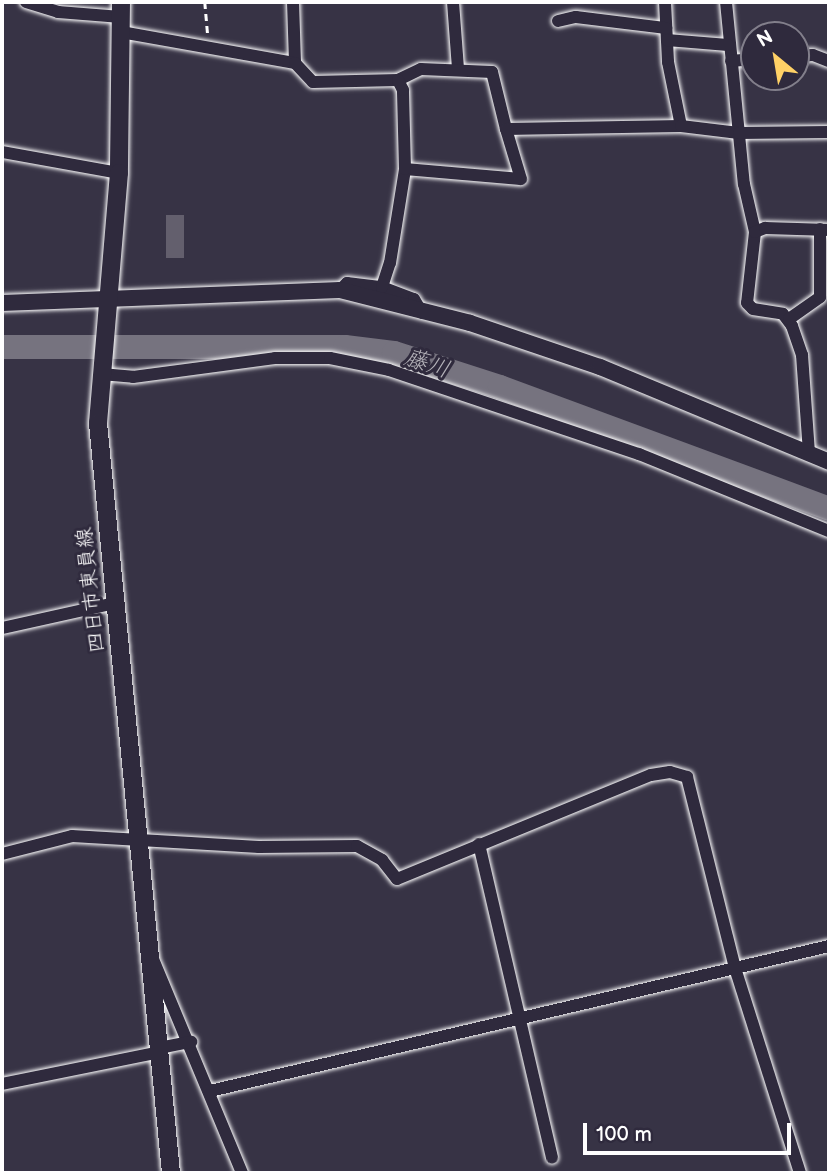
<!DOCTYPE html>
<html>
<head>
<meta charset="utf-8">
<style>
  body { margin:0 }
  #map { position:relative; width:831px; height:1175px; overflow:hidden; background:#373345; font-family:"Balsamiq Sans","Klee One",sans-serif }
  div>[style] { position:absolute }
  .river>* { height:24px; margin:-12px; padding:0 12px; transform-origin:12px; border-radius:12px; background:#76737f }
  .building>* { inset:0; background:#635f6d; transform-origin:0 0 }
  .path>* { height:2.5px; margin-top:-1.25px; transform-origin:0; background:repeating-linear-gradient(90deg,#fff 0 7px,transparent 0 12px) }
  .roads { filter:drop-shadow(0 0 2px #fff) drop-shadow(0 0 2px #fff) }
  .minor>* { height:12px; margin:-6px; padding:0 6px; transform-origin:6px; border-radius:6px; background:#2f2a3d }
  .tertiary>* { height:16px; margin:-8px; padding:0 8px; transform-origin:8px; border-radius:8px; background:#2f2a3d }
  .secondary>* { height:18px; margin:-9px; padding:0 9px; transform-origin:9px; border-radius:9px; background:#2f2a3d }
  span { translate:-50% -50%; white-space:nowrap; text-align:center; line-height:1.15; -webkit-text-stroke:6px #2f2a3d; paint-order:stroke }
  .street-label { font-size:21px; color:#fff }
  .water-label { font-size:23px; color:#b4b2b9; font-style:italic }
  .frame { position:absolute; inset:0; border:4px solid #fff; pointer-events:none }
  .north { position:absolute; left:740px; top:21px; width:70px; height:70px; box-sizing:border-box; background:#2f2a3d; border:2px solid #827f8b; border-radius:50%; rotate:330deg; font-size:19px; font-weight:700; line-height:28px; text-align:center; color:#fff }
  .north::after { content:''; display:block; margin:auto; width:24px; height:32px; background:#ffd166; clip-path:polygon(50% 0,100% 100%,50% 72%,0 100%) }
  .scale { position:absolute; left:583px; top:1123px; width:208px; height:32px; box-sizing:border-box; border:4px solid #fff; border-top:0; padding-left:9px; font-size:21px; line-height:24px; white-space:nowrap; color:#fff; -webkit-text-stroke:5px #2f2a3d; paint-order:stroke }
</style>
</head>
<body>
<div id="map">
  <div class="river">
    <div style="left:2px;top:347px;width:343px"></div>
    <div style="left:345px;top:347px;width:49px;rotate:7deg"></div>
    <div style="left:394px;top:353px;width:111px;rotate:17.8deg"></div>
    <div style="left:500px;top:387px;width:351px;rotate:20.3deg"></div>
  </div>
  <div class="building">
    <div style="left:166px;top:215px;width:18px;height:43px"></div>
  </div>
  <div class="path">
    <div style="left:205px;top:2px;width:34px;rotate:85deg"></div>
  </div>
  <div class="roads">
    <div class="minor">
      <div style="left:26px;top:2px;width:34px;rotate:17deg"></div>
      <div style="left:58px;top:12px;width:63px;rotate:4.5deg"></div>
      <div style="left:293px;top:2px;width:61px;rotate:88.1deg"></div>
      <div style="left:453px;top:2px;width:67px;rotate:85.7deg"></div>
      <div style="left:665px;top:2px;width:60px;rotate:87.1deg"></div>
      <div style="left:668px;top:62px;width:65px;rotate:78.5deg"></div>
      <div style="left:726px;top:2px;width:183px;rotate:84.4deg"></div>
      <div style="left:744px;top:184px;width:49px;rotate:77.1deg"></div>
      <div style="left:755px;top:232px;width:71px;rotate:96.4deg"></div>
      <div style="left:747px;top:303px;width:8px;rotate:45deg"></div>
      <div style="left:753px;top:309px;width:30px;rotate:9deg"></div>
      <div style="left:783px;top:314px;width:15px;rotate:53deg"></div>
      <div style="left:792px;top:326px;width:31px;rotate:71deg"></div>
      <div style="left:802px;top:355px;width:98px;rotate:85.9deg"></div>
      <div style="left:558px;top:21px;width:18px;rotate:-13deg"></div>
      <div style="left:576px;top:17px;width:91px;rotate:7deg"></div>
      <div style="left:121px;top:32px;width:177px;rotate:10.1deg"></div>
      <div style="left:295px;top:63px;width:26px;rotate:47deg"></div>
      <div style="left:313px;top:82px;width:85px;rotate:-1.3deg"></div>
      <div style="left:398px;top:80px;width:25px;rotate:-26deg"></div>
      <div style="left:421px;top:69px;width:71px;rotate:2.4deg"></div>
      <div style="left:492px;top:72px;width:59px;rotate:76.2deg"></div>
      <div style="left:506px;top:129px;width:175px;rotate:-1deg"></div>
      <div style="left:681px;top:126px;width:58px;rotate:6.9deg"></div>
      <div style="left:739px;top:133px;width:90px;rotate:-0.6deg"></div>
      <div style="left:667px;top:40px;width:61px;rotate:4.7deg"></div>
      <div style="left:796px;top:56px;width:17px;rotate:-3deg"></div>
      <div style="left:813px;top:55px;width:17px;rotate:21deg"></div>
      <div style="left:731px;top:61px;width:23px;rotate:-5deg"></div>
      <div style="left:2px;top:152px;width:119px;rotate:10.2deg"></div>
      <div style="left:405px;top:169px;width:116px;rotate:4.9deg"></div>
      <div style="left:521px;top:179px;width:52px;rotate:-106.7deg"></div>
      <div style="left:755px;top:232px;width:11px;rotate:-22deg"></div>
      <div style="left:765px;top:228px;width:64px;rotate:1.8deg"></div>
      <div style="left:382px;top:287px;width:34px;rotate:21deg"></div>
      <div style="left:414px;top:299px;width:16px;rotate:60deg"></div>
      <div style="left:340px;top:290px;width:10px;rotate:-45deg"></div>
      <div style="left:347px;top:283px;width:35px;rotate:7deg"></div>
      <div style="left:382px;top:287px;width:25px;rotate:-72deg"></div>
      <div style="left:390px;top:263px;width:95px;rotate:-80.9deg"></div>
      <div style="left:405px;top:169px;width:79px;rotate:-91.5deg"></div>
      <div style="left:403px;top:90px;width:11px;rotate:-117deg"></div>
      <div style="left:789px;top:319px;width:38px;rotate:-35deg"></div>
      <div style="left:820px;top:297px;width:68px;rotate:-90deg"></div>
      <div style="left:101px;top:374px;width:32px;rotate:5deg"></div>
      <div style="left:133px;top:377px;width:143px;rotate:-7.6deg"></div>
      <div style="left:275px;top:358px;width:55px"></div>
      <div style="left:330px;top:358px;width:60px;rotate:11.5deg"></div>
      <div style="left:389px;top:370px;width:264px;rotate:18.6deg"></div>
      <div style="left:639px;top:454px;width:205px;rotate:22.1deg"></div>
      <div style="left:2px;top:628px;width:116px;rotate:-12.5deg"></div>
      <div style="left:479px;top:844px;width:322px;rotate:76.9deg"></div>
      <div style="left:2px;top:854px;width:72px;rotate:-14.4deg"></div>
      <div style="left:72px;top:836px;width:187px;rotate:3.4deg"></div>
      <div style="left:259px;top:847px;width:98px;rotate:-0.6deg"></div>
      <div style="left:357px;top:846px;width:29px;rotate:29deg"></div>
      <div style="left:382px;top:860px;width:24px;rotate:52deg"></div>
      <div style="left:397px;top:879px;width:274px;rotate:-22.3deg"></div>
      <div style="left:651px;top:775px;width:19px;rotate:-9deg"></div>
      <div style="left:670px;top:772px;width:18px;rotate:16deg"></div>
      <div style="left:687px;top:777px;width:197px;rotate:75.9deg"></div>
      <div style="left:735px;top:968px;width:215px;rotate:72.4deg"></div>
      <div style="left:153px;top:959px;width:232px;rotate:67.4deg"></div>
      <div style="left:159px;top:1048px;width:33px;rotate:-11deg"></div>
      <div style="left:2px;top:1084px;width:161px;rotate:-11.4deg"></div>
      <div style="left:210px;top:1091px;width:636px;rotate:-13.18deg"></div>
    </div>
    <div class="tertiary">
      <div style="left:2px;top:303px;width:338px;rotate:-2.2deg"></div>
      <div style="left:340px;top:290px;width:134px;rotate:14.2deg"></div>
      <div style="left:470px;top:323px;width:137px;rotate:18.7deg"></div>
      <div style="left:600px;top:367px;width:248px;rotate:22.5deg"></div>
    </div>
    <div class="secondary">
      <div style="left:121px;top:2px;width:171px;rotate:90.7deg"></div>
      <div style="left:119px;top:173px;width:251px;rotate:94.8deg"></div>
      <div style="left:98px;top:423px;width:754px;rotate:84.44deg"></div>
    </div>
  </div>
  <div class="street-label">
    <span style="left:91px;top:590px;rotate:-96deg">四日市東員線</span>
  </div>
  <div class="water-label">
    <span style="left:427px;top:364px;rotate:18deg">藤川</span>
  </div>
  <div class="frame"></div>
  <div class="north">N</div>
  <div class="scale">100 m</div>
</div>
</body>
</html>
